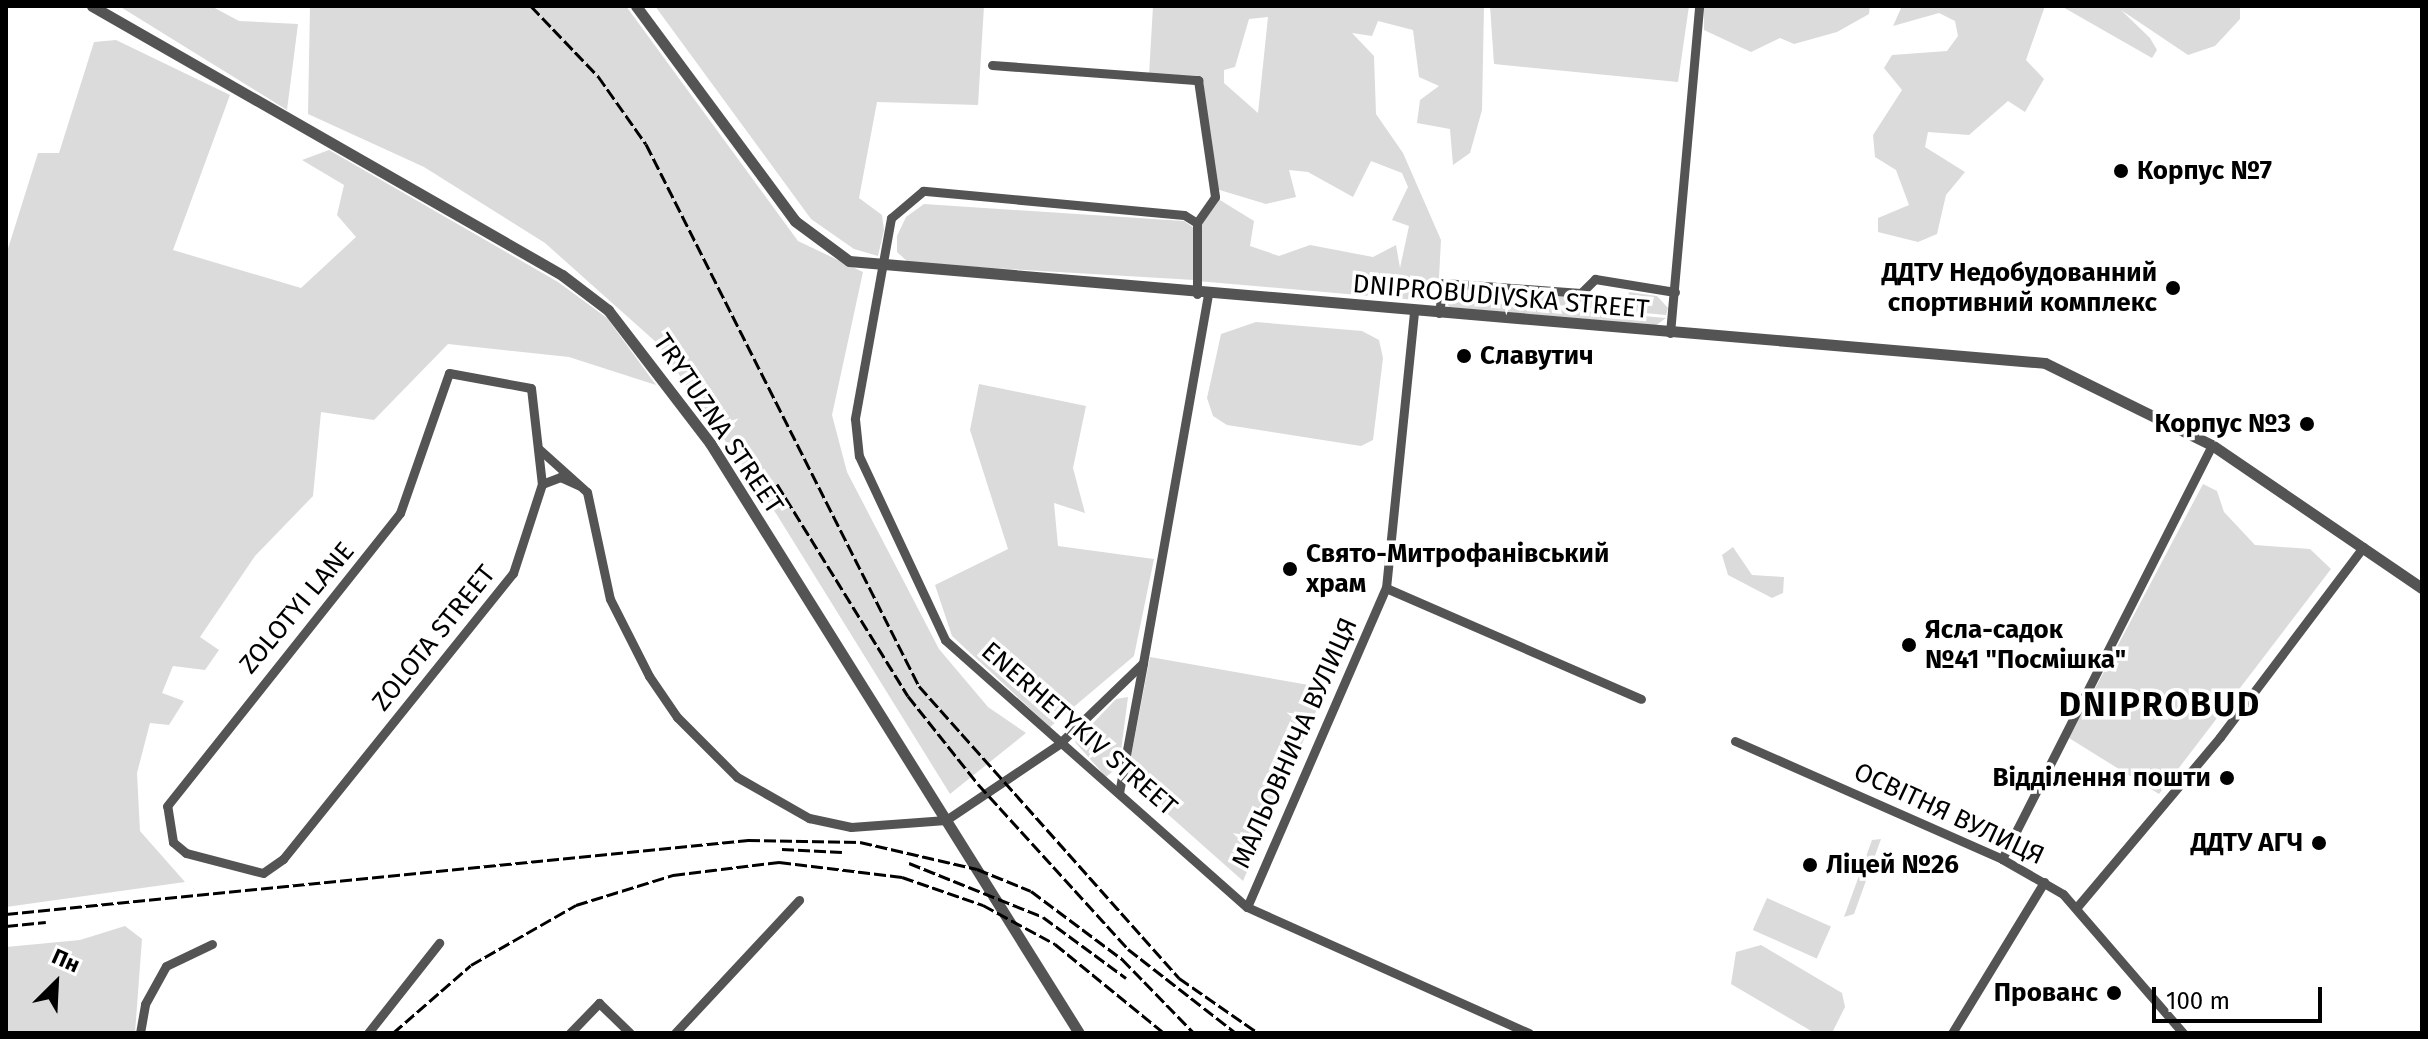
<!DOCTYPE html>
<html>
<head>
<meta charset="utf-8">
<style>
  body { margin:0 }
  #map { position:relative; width:2428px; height:1039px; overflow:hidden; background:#fff; font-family:"Fira Sans",sans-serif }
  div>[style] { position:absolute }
  .green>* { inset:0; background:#dbdbdb; transform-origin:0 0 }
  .minor>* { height:9px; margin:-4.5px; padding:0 4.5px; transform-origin:4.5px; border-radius:4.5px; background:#545454 }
  .tertiary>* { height:11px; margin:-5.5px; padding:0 5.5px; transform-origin:5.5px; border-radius:5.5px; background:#545454 }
  .rail>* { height:3px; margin-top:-1.5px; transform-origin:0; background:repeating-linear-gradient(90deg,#000 0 12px,transparent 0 16px) }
  .dots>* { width:22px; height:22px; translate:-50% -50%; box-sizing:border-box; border:4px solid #fff; border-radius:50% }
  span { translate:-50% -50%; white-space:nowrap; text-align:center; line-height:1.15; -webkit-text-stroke:7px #fff; paint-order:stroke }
  .poi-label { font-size:26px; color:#000; font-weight:700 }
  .left { translate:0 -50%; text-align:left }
  .right { translate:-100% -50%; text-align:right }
  .street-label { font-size:26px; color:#000 }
  .district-label { font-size:34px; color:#000; font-weight:700; letter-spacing:2px }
  .frame { position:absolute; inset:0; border:8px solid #000; pointer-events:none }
  .north { position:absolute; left:16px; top:943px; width:80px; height:80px; -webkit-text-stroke:6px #fff; paint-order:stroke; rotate:24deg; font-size:22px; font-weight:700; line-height:32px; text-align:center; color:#000 }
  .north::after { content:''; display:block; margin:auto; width:28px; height:36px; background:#000; clip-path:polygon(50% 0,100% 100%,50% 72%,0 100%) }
  .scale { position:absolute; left:2152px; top:987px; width:170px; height:36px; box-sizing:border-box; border:4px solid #000; border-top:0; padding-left:10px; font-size:24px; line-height:28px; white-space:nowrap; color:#000; -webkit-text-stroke:6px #fff; paint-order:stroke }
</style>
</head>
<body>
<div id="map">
  <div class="green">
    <div style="clip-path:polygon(119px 6px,211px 6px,239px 21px,298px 24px,287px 110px)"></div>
    <div style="clip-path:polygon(310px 6px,626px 6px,798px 241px,863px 272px,832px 415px,847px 472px,939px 649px,988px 707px,1026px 733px,950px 794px,777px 515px,657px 343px,545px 243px,424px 167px,308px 114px)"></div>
    <div style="clip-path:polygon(655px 6px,984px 6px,978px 105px,877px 102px,859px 198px,882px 215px,884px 230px,878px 256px,854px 249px,811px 219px)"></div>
    <div style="clip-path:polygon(evenodd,1153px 6px,1484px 6px,1482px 110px,1470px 153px,1453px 165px,1450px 129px,1417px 123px,1420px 100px,1439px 86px,1419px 77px,1413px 30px,1378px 21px,1372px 36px,1352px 33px,1374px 56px,1376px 114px,1403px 153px,1441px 240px,1439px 278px,1427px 301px,1197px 281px,1197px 223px,1215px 197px,1254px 221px,1250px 246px,1279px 256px,1310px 245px,1373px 257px,1396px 245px,1400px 268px,1409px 226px,1392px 220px,1408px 187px,1402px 173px,1371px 161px,1353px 197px,1308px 172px,1289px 170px,1296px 197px,1266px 204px,1213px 188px,1198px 80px,1149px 75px,1153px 6px,1268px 17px,1258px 113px,1224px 83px,1224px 70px,1235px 67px,1249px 19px,1268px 17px)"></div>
    <div style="clip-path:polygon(1490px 6px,1689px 6px,1678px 82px,1494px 64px)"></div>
    <div style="clip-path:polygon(1704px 6px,1870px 6px,1869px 14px,1837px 32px,1794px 44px,1780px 38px,1751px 52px,1704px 30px)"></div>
    <div style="clip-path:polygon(1902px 6px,2045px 6px,2026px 60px,2044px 79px,2025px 112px,2008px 101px,1969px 135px,1928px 132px,1925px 147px,1965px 172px,1946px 195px,1937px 234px,1918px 242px,1878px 232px,1878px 218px,1909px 205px,1896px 170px,1875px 157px,1873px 135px,1902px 90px,1884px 68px,1892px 55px,1947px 51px,1958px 36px,1955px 21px,1939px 13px,1893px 26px)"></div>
    <div style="clip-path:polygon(2061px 6px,2240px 6px,2240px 19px,2215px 46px,2188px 55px,2121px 10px,2150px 38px,2157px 50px,2152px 58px)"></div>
    <div style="clip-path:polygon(116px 40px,230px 95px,173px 250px,301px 288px,356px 237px,337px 215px,344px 185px,302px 160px,329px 150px,558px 282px,607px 318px,656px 385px,569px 357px,448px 344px,374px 420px,321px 412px,313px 496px,255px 556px,200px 637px,219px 650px,205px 670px,173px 666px,162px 693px,184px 701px,169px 725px,150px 723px,137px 773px,140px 831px,185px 882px,6px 907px,6px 255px,38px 153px,59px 153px,94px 42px)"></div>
    <div style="clip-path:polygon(924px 204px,1184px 221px,1194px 228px,1194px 280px,909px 263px,897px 252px,897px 236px,906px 217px)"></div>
    <div style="clip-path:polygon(1456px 286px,1627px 302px,1629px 292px,1657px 296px,1668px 308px,1666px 315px,1447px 295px)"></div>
    <div style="clip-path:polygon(1446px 299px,1666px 318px,1655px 326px,1449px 307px)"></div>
    <div style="clip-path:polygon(1256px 322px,1362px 331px,1379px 340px,1383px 358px,1373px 440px,1361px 446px,1227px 425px,1213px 416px,1207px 398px,1221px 334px)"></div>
    <div style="clip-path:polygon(979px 384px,1086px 406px,1073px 468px,1085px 513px,1054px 503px,1058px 546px,1154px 559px,1134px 656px,1050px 727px,952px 636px,935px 585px,1008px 549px,970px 430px)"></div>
    <div style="clip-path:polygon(2203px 484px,2217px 491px,2224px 512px,2255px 545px,2310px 549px,2331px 569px,2159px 794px,2069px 738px)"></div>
    <div style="clip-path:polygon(1733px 547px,1752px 575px,1784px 577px,1783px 593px,1772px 598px,1728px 575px,1722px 555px)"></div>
    <div style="clip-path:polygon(1150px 657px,1326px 688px,1243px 881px,1127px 778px)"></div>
    <div style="clip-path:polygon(1128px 697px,1119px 766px,1106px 777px,1075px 742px,1116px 699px)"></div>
    <div style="clip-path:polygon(1881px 839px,1854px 914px,1844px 917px,1872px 840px)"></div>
    <div style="left:1767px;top:898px;width:70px;height:35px;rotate:24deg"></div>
    <div style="clip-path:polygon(125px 926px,142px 939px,135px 1033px,6px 1033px,6px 947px,80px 940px)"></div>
    <div style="clip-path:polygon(1761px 945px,1842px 993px,1845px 1007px,1833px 1031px,1813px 1032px,1731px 984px,1736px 952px)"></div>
  </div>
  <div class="minor">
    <div style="left:992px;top:65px;width:207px;rotate:4.2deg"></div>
    <div style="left:1198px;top:80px;width:118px;rotate:81.7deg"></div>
    <div style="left:1215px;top:197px;width:32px;rotate:125deg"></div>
    <div style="left:1197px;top:223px;width:71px;rotate:90deg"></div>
    <div style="left:1197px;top:223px;width:15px;rotate:-148deg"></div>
    <div style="left:1184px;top:215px;width:262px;rotate:-174.7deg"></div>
    <div style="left:923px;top:191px;width:42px;rotate:139.8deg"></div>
    <div style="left:891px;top:218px;width:204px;rotate:100.2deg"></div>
    <div style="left:855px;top:419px;width:37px;rotate:84deg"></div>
    <div style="left:859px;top:456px;width:203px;rotate:64.9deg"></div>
    <div style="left:945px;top:640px;width:403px;rotate:41.5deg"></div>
    <div style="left:1247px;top:907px;width:309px;rotate:24.1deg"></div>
    <div style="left:1439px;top:313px;width:30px;rotate:-82deg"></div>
    <div style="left:1443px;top:283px;width:138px;rotate:4.1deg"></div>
    <div style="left:1581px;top:293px;width:20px;rotate:-45deg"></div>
    <div style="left:1595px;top:279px;width:81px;rotate:9.2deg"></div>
    <div style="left:1670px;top:333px;width:328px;rotate:-84.9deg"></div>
    <div style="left:449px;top:373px;width:83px;rotate:10.4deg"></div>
    <div style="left:531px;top:388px;width:97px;rotate:83.5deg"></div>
    <div style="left:542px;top:484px;width:94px;rotate:108deg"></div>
    <div style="left:513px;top:573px;width:367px;rotate:128.8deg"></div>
    <div style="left:283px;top:859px;width:24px;rotate:145deg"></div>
    <div style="left:263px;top:873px;width:80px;rotate:-165.4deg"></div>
    <div style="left:186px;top:853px;width:17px;rotate:-140deg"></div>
    <div style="left:173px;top:842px;width:36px;rotate:-99deg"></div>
    <div style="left:167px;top:806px;width:374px;rotate:-51.5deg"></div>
    <div style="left:400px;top:513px;width:148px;rotate:-70.7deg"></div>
    <div style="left:539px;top:449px;width:64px;rotate:41.9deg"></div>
    <div style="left:587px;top:492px;width:109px;rotate:77.9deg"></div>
    <div style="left:610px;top:599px;width:86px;rotate:63.1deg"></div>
    <div style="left:649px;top:676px;width:50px;rotate:55.7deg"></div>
    <div style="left:677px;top:717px;width:85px;rotate:45deg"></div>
    <div style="left:737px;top:777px;width:83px;rotate:29.7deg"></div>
    <div style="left:809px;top:818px;width:43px;rotate:12.1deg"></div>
    <div style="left:851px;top:827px;width:95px;rotate:-4.2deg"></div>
    <div style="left:946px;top:820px;width:136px;rotate:-33.9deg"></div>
    <div style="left:1059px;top:744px;width:117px;rotate:-44deg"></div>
    <div style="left:1143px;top:663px;width:374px;rotate:-80deg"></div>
    <div style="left:542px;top:484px;width:19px;rotate:-21deg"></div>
    <div style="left:560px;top:477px;width:20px;rotate:24deg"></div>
    <div style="left:1386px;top:588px;width:278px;rotate:23.5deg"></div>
    <div style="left:1735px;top:741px;width:292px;rotate:23.8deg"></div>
    <div style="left:2002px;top:859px;width:70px;rotate:29.8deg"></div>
    <div style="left:2063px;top:894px;width:184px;rotate:49.2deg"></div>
    <div style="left:1119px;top:793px;width:132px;rotate:-79.5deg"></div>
    <div style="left:2002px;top:859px;width:464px;rotate:-63.1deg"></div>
    <div style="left:1247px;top:907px;width:348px;rotate:-66.5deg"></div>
    <div style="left:1386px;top:588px;width:277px;rotate:-84.2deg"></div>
    <div style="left:2077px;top:907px;width:222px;rotate:-49.9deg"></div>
    <div style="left:2220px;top:737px;width:238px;rotate:-53deg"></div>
    <div style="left:140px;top:1033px;width:29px;rotate:-80deg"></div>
    <div style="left:145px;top:1004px;width:43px;rotate:-61.1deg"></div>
    <div style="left:166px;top:966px;width:51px;rotate:-25.6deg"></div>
    <div style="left:368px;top:1033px;width:115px;rotate:-51.7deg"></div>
    <div style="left:570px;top:1033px;width:42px;rotate:-46deg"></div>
    <div style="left:599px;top:1003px;width:43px;rotate:44.1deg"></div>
    <div style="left:675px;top:1033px;width:182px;rotate:-47deg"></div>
    <div style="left:1952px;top:1033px;width:177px;rotate:-58.6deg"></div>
  </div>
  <div class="tertiary">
    <div style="left:92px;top:6px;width:542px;rotate:29.78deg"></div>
    <div style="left:562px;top:275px;width:58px;rotate:37.3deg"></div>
    <div style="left:608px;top:310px;width:168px;rotate:52.5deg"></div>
    <div style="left:710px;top:443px;width:696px;rotate:57.98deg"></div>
    <div style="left:636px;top:6px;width:267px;rotate:53.5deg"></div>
    <div style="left:795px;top:221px;width:67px;rotate:36.5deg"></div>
    <div style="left:849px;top:261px;width:1200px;rotate:4.87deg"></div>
    <div style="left:2045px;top:363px;width:186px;rotate:26.2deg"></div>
    <div style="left:2212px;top:445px;width:254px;rotate:34.3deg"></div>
  </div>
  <div class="rail">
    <div style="left:531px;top:6px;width:97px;rotate:46.3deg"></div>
    <div style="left:598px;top:76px;width:83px;rotate:54.8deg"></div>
    <div style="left:646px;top:144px;width:607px;rotate:63.27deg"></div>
    <div style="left:919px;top:686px;width:391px;rotate:48.3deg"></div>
    <div style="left:1179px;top:978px;width:96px;rotate:34.8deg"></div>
    <div style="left:777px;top:484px;width:249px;rotate:58.3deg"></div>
    <div style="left:908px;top:696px;width:112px;rotate:51.5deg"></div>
    <div style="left:978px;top:784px;width:223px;rotate:47.7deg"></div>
    <div style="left:1128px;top:949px;width:137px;rotate:37.9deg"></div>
    <div style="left:782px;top:849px;width:60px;rotate:2.9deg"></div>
    <div style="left:909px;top:863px;width:144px;rotate:21.9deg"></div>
    <div style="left:1043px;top:917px;width:103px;rotate:36.3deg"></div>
    <div style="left:6px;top:914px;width:746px;rotate:-5.7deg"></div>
    <div style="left:748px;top:840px;width:112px;rotate:1deg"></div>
    <div style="left:860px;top:842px;width:120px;rotate:13deg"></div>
    <div style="left:977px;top:869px;width:58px;rotate:22.2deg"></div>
    <div style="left:1031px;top:891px;width:114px;rotate:36.8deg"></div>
    <div style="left:1122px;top:959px;width:103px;rotate:45.8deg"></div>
    <div style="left:6px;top:926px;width:40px;rotate:-5.7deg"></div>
    <div style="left:393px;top:1033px;width:103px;rotate:-41.1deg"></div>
    <div style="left:471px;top:965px;width:121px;rotate:-29.7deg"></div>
    <div style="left:576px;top:905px;width:102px;rotate:-17.2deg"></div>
    <div style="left:673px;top:875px;width:107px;rotate:-7deg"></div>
    <div style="left:779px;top:862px;width:124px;rotate:7deg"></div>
    <div style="left:902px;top:877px;width:86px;rotate:19.1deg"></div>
    <div style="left:983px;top:905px;width:82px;rotate:28.4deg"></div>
    <div style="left:1055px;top:944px;width:141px;rotate:39.2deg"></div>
  </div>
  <div class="dots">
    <div style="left:2121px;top:171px;background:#000"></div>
    <div style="left:2173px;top:288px;background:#000"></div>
    <div style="left:1464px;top:356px;background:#000"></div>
    <div style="left:2307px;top:424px;background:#000"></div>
    <div style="left:1290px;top:569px;background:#000"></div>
    <div style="left:1909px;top:645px;background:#000"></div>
    <div style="left:2227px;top:778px;background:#000"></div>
    <div style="left:2319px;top:843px;background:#000"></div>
    <div style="left:1810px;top:865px;background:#000"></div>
    <div style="left:2114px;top:993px;background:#000"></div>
  </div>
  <div class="poi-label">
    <span class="left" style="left:2137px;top:171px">Корпус №7</span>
    <span class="right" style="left:2157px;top:288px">ДДТУ Недобудованний<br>спортивний комплекс</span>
    <span class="left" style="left:1480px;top:356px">Славутич</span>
    <span class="right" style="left:2291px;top:424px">Корпус №3</span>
    <span class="left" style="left:1306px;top:569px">Свято-Митрофанівський<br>храм</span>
    <span class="left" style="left:1925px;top:645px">Ясла-садок<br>№41 "Посмішка"</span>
    <span class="right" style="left:2211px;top:778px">Відділення пошти</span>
    <span class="right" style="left:2303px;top:843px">ДДТУ АГЧ</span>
    <span class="left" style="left:1826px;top:865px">Ліцей №26</span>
    <span class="right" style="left:2098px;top:993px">Прованс</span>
  </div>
  <div class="street-label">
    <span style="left:1501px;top:297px;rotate:5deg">DNIPROBUDIVSKA STREET</span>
    <span style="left:718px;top:424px;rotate:56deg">TRYTUZNA STREET</span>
    <span style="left:297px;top:608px;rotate:-50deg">ZOLOTYI LANE</span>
    <span style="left:434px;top:638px;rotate:-51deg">ZOLOTA STREET</span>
    <span style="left:1079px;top:729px;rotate:41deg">ENERHETYKIV STREET</span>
    <span style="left:1295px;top:743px;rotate:-66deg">МАЛЬОВНИЧА ВУЛИЦЯ</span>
    <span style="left:1949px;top:814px;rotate:25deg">ОСВІТНЯ ВУЛИЦЯ</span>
  </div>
  <div class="district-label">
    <span style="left:2160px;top:705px">DNIPROBUD</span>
  </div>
  <div class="frame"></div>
  <div class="north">Пн</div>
  <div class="scale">100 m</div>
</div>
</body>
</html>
